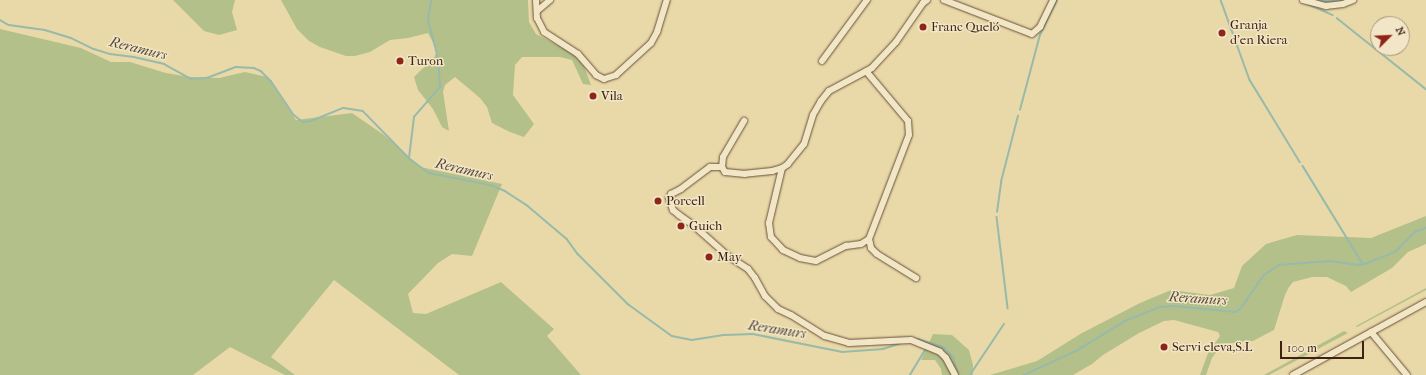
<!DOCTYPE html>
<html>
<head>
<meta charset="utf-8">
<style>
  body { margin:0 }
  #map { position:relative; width:1426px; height:375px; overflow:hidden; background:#e9d9a8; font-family:"IM FELL French Canon",serif }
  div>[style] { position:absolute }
  .green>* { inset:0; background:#b4c089 }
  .stream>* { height:1.5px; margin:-0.75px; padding:0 0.75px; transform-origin:0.75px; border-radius:0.75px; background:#97baaa }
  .roads { filter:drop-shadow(0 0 1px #6a4f39) drop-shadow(0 0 1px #6a4f39) }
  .street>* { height:6px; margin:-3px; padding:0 3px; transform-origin:3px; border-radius:3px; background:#f1e6c6 }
  .dots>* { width:11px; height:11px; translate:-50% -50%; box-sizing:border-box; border:2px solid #f1e6c6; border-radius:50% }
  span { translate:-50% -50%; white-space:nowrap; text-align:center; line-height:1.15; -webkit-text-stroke:3px #f1e6c6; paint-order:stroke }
  .poi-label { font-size:13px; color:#402114 }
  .left { translate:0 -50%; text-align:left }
  .water-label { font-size:14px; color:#56473a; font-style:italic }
  .north { position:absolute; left:1370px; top:16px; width:40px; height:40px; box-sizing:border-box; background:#f1e6c6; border:1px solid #aa977f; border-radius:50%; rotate:66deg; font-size:11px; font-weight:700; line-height:16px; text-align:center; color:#402114 }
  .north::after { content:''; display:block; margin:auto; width:14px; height:18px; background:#8f2418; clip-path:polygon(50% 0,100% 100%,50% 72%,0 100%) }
  .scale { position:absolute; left:1280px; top:341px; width:84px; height:18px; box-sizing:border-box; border:2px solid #402114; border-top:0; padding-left:5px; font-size:12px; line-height:14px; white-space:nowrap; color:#402114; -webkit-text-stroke:3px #f1e6c6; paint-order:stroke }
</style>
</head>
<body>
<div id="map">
  <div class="green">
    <div style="clip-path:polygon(173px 0,235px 0,232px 12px,237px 30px,219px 35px,204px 31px)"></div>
    <div style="clip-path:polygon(281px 0,528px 0,529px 22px,536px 34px,572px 53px,584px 66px,591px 85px,583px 84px,572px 60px,560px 57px,522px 57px,515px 65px,513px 95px,534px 124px,524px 137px,510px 132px,492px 123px,487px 107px,480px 98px,455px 77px,445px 85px,443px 92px,449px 131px,442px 127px,433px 109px,418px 90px,414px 77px,422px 69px,433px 61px,437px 50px,428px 33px,408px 38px,390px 40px,370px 52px,355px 56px,346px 56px,320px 47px,309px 41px,297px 29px)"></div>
    <div style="clip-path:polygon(0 29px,81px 48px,111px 62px,130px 62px,166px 73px,190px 77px,219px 78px,245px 72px,267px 77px,296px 120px,352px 113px,384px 135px,420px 167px,502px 184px,472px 256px,452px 254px,438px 263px,408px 294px,413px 313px,426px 314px,501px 282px,554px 329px,547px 336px,581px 375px,459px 375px,334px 280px,271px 357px,295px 375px,285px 375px,230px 347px,193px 375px,0 375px)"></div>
    <div style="clip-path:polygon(1426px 216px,1426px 244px,1408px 252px,1392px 268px,1351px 292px,1346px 286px,1327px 277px,1312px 277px,1293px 282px,1289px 287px,1285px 295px,1274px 330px,1253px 341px,1222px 344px,1212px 358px,1206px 375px,1200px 375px,1208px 353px,1220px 336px,1218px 332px,1174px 320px,1164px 321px,1139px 333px,1103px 355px,1092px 364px,1073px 375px,990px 375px,1037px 361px,1082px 333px,1140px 303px,1171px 290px,1210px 295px,1234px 288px,1242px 266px,1266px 244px,1297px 235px,1371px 238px)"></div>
    <div style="clip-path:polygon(1426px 288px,1426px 290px,1357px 327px,1356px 326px)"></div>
    <div style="clip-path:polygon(1344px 331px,1348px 333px,1269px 375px,1264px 375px)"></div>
    <div style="clip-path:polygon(933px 334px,952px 335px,969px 350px,973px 365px,973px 375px,942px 375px,941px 369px,935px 360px,921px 360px)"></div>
  </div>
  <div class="stream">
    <div style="left:1221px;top:0;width:85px;rotate:70.1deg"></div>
    <div style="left:1250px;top:80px;width:96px;rotate:58.6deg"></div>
    <div style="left:1316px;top:1px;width:27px"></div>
    <div style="left:1308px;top:4px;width:27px;rotate:24deg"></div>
    <div style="left:1337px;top:18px;width:114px;rotate:38.6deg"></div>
    <div style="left:0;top:20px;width:10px;rotate:29deg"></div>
    <div style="left:9px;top:25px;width:36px;rotate:8deg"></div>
    <div style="left:45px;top:30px;width:27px;rotate:17deg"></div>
    <div style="left:71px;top:38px;width:25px;rotate:26deg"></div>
    <div style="left:94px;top:49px;width:17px;rotate:17deg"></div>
    <div style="left:110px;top:54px;width:24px;rotate:7deg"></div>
    <div style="left:134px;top:57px;width:31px;rotate:13deg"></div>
    <div style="left:164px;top:64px;width:31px;rotate:29deg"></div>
    <div style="left:191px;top:79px;width:16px;rotate:-4deg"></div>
    <div style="left:207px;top:78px;width:31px;rotate:-21deg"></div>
    <div style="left:236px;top:67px;width:18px;rotate:3deg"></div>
    <div style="left:254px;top:68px;width:8px;rotate:23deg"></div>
    <div style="left:261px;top:71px;width:14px;rotate:45deg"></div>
    <div style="left:271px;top:81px;width:41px;rotate:55.9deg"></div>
    <div style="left:294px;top:115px;width:11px;rotate:38deg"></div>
    <div style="left:303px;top:122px;width:8px;rotate:-7deg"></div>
    <div style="left:311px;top:121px;width:35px;rotate:-22deg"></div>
    <div style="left:344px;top:108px;width:19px;rotate:9deg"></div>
    <div style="left:363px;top:111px;width:66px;rotate:45.6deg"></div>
    <div style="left:409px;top:158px;width:25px;rotate:37deg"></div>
    <div style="left:429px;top:173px;width:63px;rotate:11deg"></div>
    <div style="left:491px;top:185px;width:15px;rotate:23deg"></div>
    <div style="left:505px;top:191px;width:27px;rotate:33deg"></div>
    <div style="left:528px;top:206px;width:51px;rotate:40.2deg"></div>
    <div style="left:567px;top:239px;width:19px;rotate:54deg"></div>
    <div style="left:578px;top:254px;width:71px;rotate:45deg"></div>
    <div style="left:628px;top:304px;width:54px;rotate:36deg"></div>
    <div style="left:672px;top:336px;width:20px;rotate:11deg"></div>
    <div style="left:692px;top:340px;width:33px;rotate:-9deg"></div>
    <div style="left:725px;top:335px;width:28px;rotate:-2deg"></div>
    <div style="left:753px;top:334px;width:91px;rotate:11.4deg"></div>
    <div style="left:842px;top:352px;width:41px;rotate:-4.2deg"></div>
    <div style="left:883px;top:349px;width:19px;rotate:-18deg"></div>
    <div style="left:1020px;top:110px;width:78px;rotate:-75.1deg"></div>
    <div style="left:1040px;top:35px;width:39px;rotate:-64deg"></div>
    <div style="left:409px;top:158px;width:41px;rotate:-83deg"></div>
    <div style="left:414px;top:117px;width:40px;rotate:-49deg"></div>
    <div style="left:440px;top:87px;width:29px;rotate:-94deg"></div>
    <div style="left:438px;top:58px;width:39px;rotate:-105deg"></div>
    <div style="left:428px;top:20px;width:20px;rotate:-81deg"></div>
    <div style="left:1303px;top:166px;width:115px;rotate:58.5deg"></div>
    <div style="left:997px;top:212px;width:30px;rotate:-82deg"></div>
    <div style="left:1001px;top:182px;width:68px;rotate:-75.6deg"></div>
    <div style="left:997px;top:217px;width:92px;rotate:83.1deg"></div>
    <div style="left:918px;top:339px;width:28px;rotate:18deg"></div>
    <div style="left:945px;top:348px;width:13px;rotate:48deg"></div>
    <div style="left:954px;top:358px;width:17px;rotate:77deg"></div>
    <div style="left:910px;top:375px;width:31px;rotate:-59deg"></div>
    <div style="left:970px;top:375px;width:61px;rotate:-56.3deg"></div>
    <div style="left:1024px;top:375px;width:60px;rotate:-24.8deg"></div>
    <div style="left:1078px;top:350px;width:55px;rotate:-31.7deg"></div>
    <div style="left:1125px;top:321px;width:38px;rotate:-22deg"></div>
    <div style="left:1160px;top:307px;width:14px;rotate:-4deg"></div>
    <div style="left:1174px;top:306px;width:62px;rotate:5.5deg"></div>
    <div style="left:1236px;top:312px;width:6px;rotate:-39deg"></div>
    <div style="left:1241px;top:308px;width:40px;rotate:-55.1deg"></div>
    <div style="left:1264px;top:275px;width:18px;rotate:-34deg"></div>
    <div style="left:1279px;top:265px;width:51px;rotate:-4.5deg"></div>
    <div style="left:1330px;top:261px;width:27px;rotate:8deg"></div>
    <div style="left:1357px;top:265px;width:8px;rotate:-7deg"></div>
    <div style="left:1365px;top:264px;width:32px;rotate:-22deg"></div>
    <div style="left:1395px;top:252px;width:28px;rotate:-45deg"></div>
    <div style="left:1415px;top:232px;width:12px;rotate:-20deg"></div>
  </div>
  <div class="roads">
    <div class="street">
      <div style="left:536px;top:0;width:18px;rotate:87deg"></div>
      <div style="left:537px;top:18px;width:16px;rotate:63deg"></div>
      <div style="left:544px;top:32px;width:40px;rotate:32.9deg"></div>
      <div style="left:578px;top:54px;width:28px;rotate:49deg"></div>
      <div style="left:596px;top:75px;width:9px;rotate:27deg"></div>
      <div style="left:604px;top:79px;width:13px;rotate:-18deg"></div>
      <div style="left:616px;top:75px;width:47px;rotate:-42.4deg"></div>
      <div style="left:651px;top:43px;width:13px;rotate:-61deg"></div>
      <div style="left:657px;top:32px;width:34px;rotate:-73deg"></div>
      <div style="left:927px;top:0;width:5px;rotate:143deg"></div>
      <div style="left:923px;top:3px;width:47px;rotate:124.7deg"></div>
      <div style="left:896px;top:42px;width:35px;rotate:133deg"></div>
      <div style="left:872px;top:68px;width:49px;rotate:151.9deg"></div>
      <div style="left:829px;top:91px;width:13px;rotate:129deg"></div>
      <div style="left:821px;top:101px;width:16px;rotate:120deg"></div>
      <div style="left:813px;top:115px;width:30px;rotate:107deg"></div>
      <div style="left:804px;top:144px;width:26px;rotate:129deg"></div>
      <div style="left:788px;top:164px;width:7px;rotate:146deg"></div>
      <div style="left:782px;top:168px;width:10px;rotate:163deg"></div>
      <div style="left:772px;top:171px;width:27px;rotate:174deg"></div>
      <div style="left:745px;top:174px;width:20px;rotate:-174deg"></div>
      <div style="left:725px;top:172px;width:6px;rotate:-121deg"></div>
      <div style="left:722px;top:167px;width:12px;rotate:180deg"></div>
      <div style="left:710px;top:167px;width:36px;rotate:143deg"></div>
      <div style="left:681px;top:189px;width:11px;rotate:153deg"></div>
      <div style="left:671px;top:194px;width:4px;rotate:117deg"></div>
      <div style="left:669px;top:198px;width:13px;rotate:72deg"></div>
      <div style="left:673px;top:210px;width:8px;rotate:40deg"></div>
      <div style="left:679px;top:215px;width:16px;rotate:35deg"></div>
      <div style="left:692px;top:224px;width:48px;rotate:41.6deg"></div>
      <div style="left:728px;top:256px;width:24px;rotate:33deg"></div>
      <div style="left:748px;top:269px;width:11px;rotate:52deg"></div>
      <div style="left:755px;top:278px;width:21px;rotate:61deg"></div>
      <div style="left:765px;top:296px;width:18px;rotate:45deg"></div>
      <div style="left:778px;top:309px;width:14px;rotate:25deg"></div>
      <div style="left:791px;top:315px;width:40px;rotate:32deg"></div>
      <div style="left:825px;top:336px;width:25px;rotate:16deg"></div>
      <div style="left:849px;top:343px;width:62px;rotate:-2.8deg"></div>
      <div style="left:911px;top:340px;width:31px;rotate:22deg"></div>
      <div style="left:940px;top:352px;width:8px;rotate:45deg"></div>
      <div style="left:946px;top:358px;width:19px;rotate:62deg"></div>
      <div style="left:944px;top:0;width:94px;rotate:21.1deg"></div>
      <div style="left:1032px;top:34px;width:11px;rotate:-41deg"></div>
      <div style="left:1040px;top:27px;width:30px;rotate:-64deg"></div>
      <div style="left:1303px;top:0;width:24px;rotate:15deg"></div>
      <div style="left:1326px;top:6px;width:17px;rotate:-7deg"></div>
      <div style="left:1343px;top:4px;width:11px;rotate:-22deg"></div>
      <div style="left:537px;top:11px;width:17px;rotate:-40deg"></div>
      <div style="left:822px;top:61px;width:76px;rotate:-53.6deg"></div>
      <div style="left:722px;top:167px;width:10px;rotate:-84deg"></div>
      <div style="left:723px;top:157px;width:42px;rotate:-59.7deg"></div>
      <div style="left:782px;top:168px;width:57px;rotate:103.3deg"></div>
      <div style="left:769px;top:223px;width:14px;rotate:82deg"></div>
      <div style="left:771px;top:237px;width:18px;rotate:47deg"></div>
      <div style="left:783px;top:250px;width:19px;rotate:25deg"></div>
      <div style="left:800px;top:258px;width:16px;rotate:11deg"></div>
      <div style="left:816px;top:261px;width:34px;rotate:-27deg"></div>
      <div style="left:846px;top:246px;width:15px;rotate:-8deg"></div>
      <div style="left:861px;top:244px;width:9px;rotate:-32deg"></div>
      <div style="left:869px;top:239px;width:111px;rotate:-69deg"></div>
      <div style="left:909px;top:135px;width:14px;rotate:-94deg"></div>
      <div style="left:908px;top:121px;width:65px;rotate:-130deg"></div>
      <div style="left:869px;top:239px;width:9px;rotate:77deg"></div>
      <div style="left:871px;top:248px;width:8px;rotate:45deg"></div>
      <div style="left:877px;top:254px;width:46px;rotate:31.6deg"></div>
      <div style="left:1371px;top:332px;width:56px;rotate:50.1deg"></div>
      <div style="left:1293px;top:375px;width:152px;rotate:-28.8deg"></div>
    </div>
  </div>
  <div class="dots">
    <div style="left:923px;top:27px;background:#8f2418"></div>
    <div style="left:1222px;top:33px;background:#8f2418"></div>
    <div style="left:400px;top:61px;background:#8f2418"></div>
    <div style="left:593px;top:96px;background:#8f2418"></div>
    <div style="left:658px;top:201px;background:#8f2418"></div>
    <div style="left:681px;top:226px;background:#8f2418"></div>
    <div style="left:709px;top:257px;background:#8f2418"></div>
    <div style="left:1164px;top:347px;background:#8f2418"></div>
  </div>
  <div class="poi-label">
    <span class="left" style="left:1230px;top:33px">Granja<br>d'en Riera</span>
    <span class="left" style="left:931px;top:27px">Franc Queló</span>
    <span class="left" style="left:408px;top:61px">Turon</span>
    <span class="left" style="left:601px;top:96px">Vila</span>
    <span class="left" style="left:666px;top:201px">Porcell</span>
    <span class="left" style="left:689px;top:226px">Guich</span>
    <span class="left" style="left:717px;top:257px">May</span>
    <span class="left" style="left:1172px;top:347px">Servi eleva,S.L</span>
  </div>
  <div class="water-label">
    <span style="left:138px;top:49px;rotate:14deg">Reramurs</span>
    <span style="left:464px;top:170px;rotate:13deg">Reramurs</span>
    <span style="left:1198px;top:299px;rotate:4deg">Reramurs</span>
    <span style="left:777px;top:330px;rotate:9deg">Reramurs</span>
  </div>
  <div class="north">N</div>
  <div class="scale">100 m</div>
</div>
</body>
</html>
